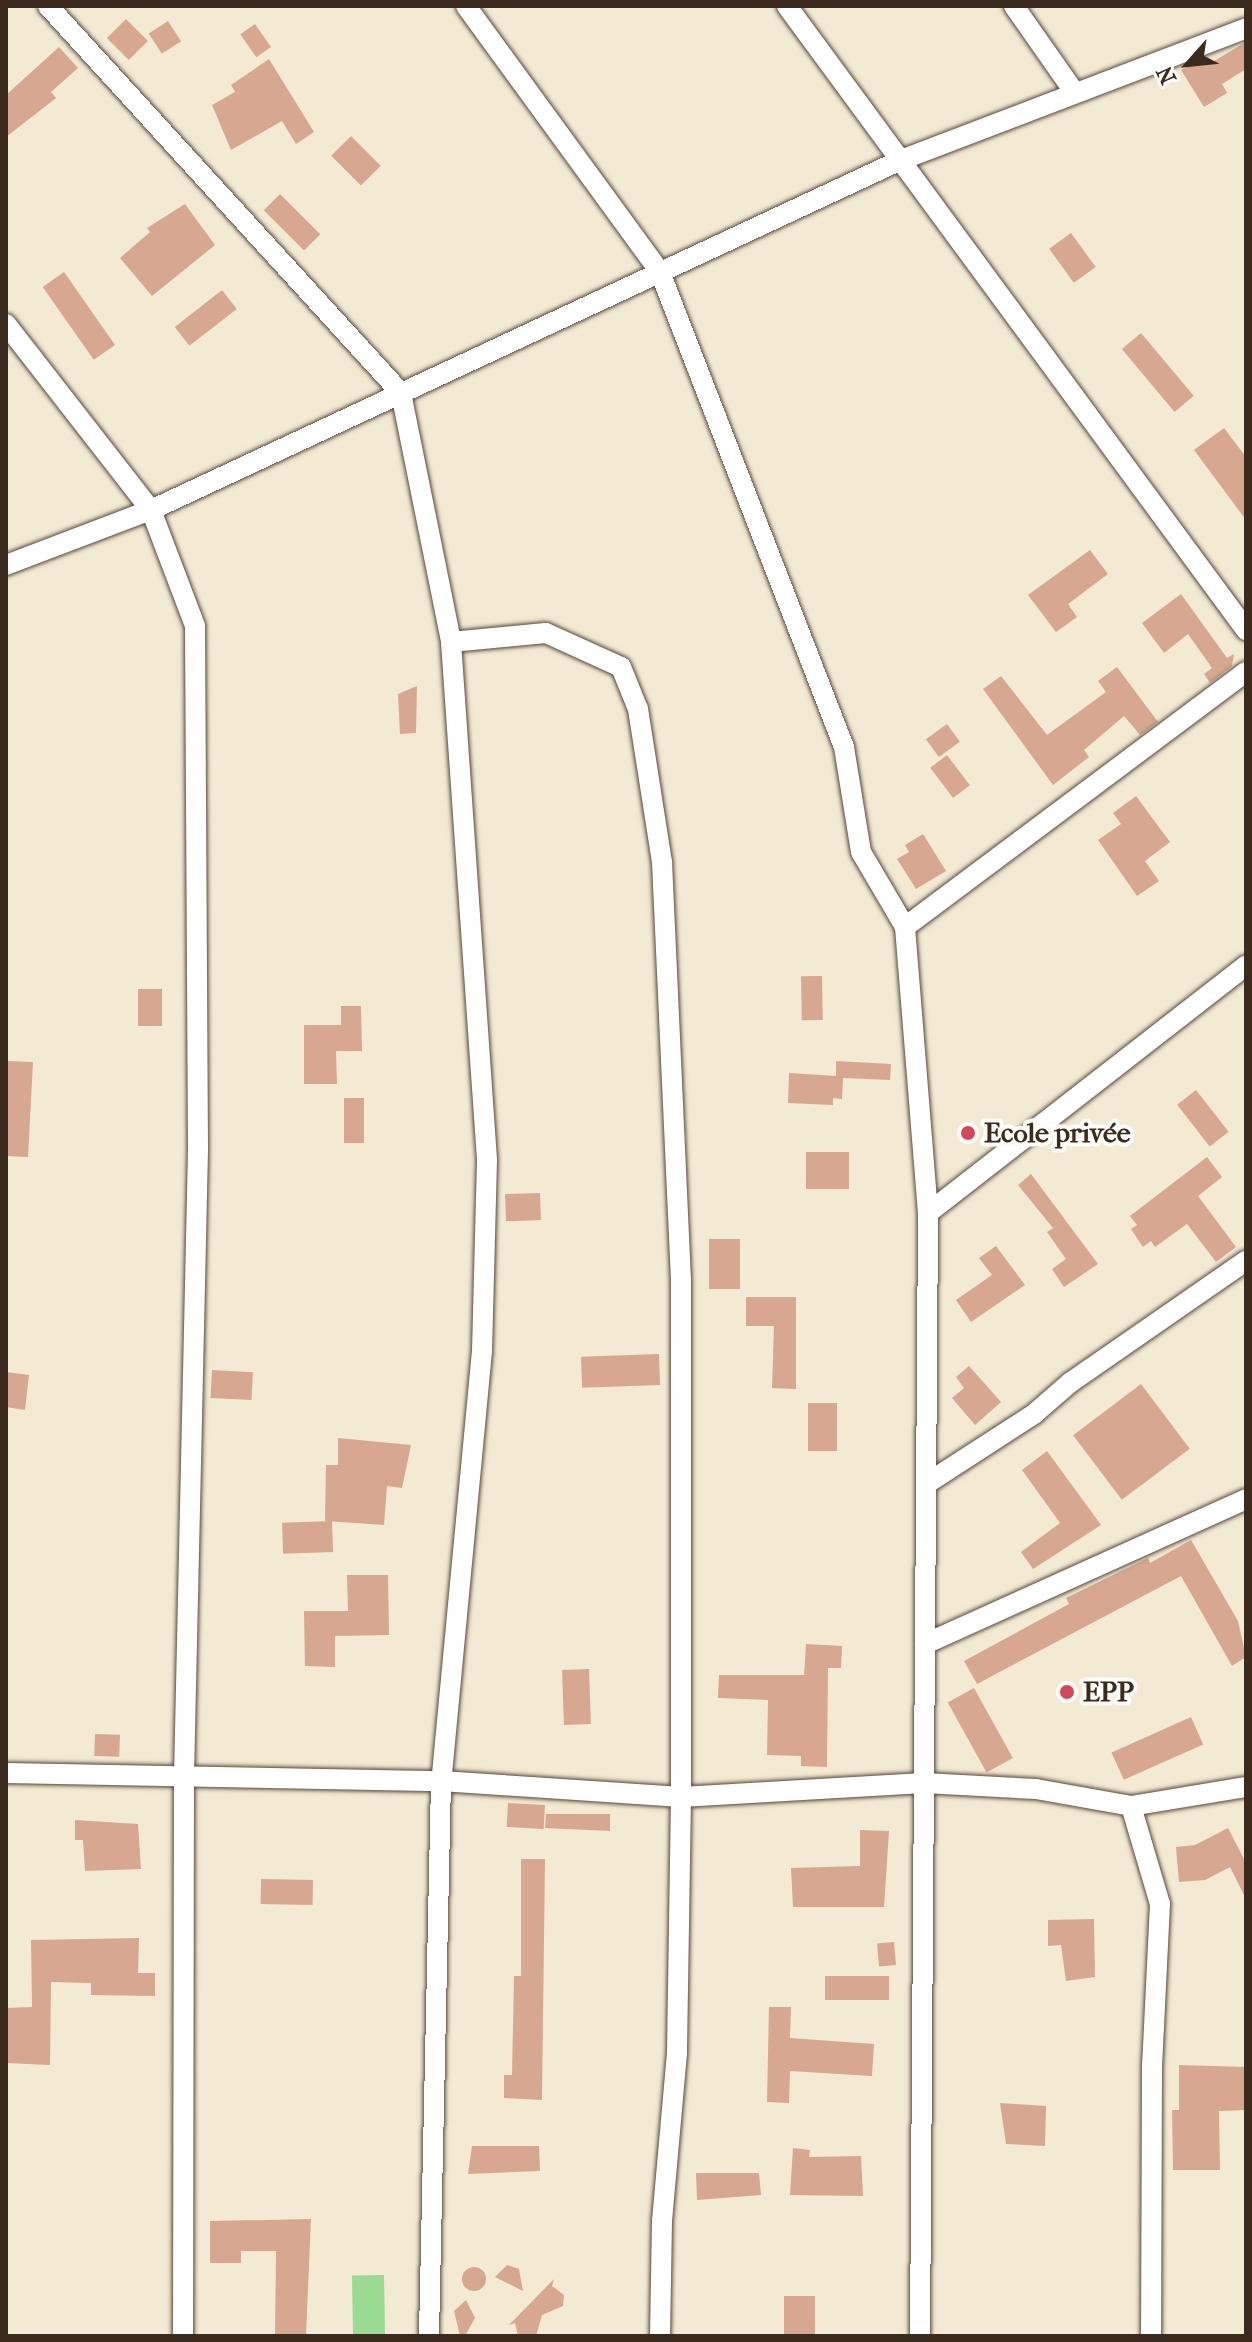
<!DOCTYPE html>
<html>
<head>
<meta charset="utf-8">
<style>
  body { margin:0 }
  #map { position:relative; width:1252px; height:2342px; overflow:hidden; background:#f3ead3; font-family:"IM FELL French Canon",serif }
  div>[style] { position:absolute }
  .green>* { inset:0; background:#9adb92; transform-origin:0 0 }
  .building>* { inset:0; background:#d7a791; transform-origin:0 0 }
  .round { border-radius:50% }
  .roads { filter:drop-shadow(0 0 2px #574739) drop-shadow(0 0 2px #574739) }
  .minor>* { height:20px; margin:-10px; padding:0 10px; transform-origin:10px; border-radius:10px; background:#fff }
  .dots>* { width:22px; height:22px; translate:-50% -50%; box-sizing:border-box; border:4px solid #fdfcf7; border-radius:50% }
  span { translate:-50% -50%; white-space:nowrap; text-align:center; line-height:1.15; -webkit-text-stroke:8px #fdfcf7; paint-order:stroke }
  .poi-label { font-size:28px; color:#3b2a1e; font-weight:700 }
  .left { translate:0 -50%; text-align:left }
  .frame { position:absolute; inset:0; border:8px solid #3b2a1e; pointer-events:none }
  .north { position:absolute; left:1148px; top:24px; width:80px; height:80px; -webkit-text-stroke:6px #fdfcf7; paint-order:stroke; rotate:243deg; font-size:22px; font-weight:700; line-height:32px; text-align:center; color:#3b2a1e }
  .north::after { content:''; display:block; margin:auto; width:28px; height:36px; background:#3b2a1e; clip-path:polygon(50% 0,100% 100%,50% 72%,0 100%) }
</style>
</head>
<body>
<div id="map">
  <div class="green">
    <div style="left:384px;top:2275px;width:61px;height:32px;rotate:89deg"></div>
  </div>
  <div class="building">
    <div style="left:126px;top:19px;width:31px;height:27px;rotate:45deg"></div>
    <div style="left:168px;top:21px;width:24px;height:23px;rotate:57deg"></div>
    <div style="left:255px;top:24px;width:28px;height:18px;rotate:55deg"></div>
    <div style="clip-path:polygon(1246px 42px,1246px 69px,1222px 84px,1227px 93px,1204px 107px,1181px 70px,1205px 58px,1209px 64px)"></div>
    <div style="clip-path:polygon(59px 47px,78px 68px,51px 92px,56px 98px,6px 137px,6px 95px)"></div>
    <div style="clip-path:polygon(269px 59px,314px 132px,296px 144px,282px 121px,231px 150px,212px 105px,235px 92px,231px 85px)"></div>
    <div style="left:351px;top:136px;width:42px;height:28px;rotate:45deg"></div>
    <div style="left:280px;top:194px;width:57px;height:23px;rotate:45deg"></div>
    <div style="clip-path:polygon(185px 204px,215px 245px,152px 296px,120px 258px,150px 232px,147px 228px)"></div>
    <div style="left:1071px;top:233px;width:42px;height:27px;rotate:54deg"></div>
    <div style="left:64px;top:272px;width:89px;height:26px;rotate:55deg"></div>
    <div style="left:222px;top:290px;width:24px;height:60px;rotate:52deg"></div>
    <div style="left:1141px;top:333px;width:82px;height:25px;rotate:50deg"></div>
    <div style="clip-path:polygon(1224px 428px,1246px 457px,1246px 520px,1194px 450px)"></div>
    <div style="clip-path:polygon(1090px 550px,1108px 574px,1068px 604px,1077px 617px,1056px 632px,1028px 595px)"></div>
    <div style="clip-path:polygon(1181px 594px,1227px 658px,1234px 654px,1232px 666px,1210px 683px,1204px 674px,1212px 668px,1188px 634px,1164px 653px,1142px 623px)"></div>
    <div style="clip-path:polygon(1117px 667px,1158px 722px,1140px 735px,1124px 716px,1084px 750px,1089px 757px,1053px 785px,983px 689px,1001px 676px,1047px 735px,1106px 692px,1098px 681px)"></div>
    <div style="clip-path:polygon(417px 686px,416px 733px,400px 734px,398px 694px)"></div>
    <div style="left:947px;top:724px;width:22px;height:26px;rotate:54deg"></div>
    <div style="left:947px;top:755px;width:38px;height:21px;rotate:53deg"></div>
    <div style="clip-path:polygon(1136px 796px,1170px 842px,1145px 861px,1159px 881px,1137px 896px,1098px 840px,1121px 824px,1113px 813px)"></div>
    <div style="clip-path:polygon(923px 834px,946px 871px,916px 889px,897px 859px,909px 852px,905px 845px)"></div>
    <div style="left:822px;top:976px;width:44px;height:21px;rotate:89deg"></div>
    <div style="left:162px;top:989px;width:37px;height:24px;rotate:90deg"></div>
    <div style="clip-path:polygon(341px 1006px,361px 1006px,362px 1051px,336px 1051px,337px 1084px,304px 1084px,304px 1025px,341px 1025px)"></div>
    <div style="clip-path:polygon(6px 1061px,33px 1062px,28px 1157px,6px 1156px)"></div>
    <div style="clip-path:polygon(836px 1061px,891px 1064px,890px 1080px,843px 1078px,842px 1099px,833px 1098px,833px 1105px,788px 1103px,789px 1073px,836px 1076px)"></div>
    <div style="left:1196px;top:1090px;width:53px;height:24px;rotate:52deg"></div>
    <div style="left:344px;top:1098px;width:20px;height:45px"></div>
    <div style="left:806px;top:1152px;width:43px;height:37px"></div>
    <div style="clip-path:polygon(1207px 1157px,1222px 1177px,1198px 1196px,1236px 1247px,1216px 1262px,1187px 1224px,1155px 1247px,1151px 1241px,1143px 1247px,1131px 1229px,1137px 1225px,1130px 1216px)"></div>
    <div style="clip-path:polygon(1031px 1174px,1098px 1264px,1064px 1287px,1052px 1269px,1066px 1259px,1047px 1232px,1053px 1228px,1018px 1185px)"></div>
    <div style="left:540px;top:1193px;width:27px;height:35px;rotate:88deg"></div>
    <div style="left:709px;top:1239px;width:31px;height:50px"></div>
    <div style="clip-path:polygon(996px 1246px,1025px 1285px,971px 1322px,956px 1300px,992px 1275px,979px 1258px)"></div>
    <div style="clip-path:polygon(746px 1297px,796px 1297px,796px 1389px,772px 1388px,774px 1326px,746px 1326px)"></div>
    <div style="left:659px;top:1354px;width:31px;height:78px;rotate:88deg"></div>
    <div style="clip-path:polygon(969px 1366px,1001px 1402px,975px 1425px,952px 1398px,964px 1388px,956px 1377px)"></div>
    <div style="left:212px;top:1370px;width:41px;height:28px;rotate:3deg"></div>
    <div style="clip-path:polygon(6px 1372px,29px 1375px,25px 1410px,6px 1407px)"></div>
    <div style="left:1141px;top:1384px;width:81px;height:85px;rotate:53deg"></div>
    <div style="left:808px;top:1403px;width:29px;height:48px"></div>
    <div style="clip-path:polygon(338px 1438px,411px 1445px,402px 1488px,387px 1486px,384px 1525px,325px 1521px,326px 1465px,338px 1465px)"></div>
    <div style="clip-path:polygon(1047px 1451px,1101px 1525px,1033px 1569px,1021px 1552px,1060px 1523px,1022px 1470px)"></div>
    <div style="left:332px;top:1521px;width:31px;height:50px;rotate:88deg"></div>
    <div style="clip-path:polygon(1191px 1540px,1238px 1621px,1246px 1657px,1232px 1666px,1181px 1576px,977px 1684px,964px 1661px,1069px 1604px,1066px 1598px,1148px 1558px,1150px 1563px)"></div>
    <div style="clip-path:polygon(347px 1575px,388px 1575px,389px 1635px,335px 1636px,335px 1667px,305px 1666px,304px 1611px,348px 1611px)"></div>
    <div style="clip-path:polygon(806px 1644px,842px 1646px,841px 1668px,828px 1668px,827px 1767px,801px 1766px,801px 1756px,767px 1755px,768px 1700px,718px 1698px,719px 1675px,804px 1675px)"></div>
    <div style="left:589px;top:1669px;width:55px;height:27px;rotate:88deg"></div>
    <div style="left:974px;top:1688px;width:80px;height:30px;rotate:61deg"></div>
    <div style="left:1191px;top:1717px;width:30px;height:87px;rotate:66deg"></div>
    <div style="left:95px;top:1734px;width:25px;height:22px;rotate:2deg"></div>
    <div style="left:508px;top:1803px;width:37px;height:24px;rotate:3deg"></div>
    <div style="clip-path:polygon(546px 1814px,610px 1814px,610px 1831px,545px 1828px)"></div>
    <div style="clip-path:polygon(75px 1820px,138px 1824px,141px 1869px,85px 1871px,83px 1840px,75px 1840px)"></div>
    <div style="clip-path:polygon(1228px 1828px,1246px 1863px,1246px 1899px,1230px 1867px,1205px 1880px,1179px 1882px,1176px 1847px,1195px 1845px)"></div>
    <div style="clip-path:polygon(860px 1830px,889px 1831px,884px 1907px,793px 1907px,791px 1868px,860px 1866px)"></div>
    <div style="clip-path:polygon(521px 1859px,545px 1859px,542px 2100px,504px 2098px,504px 2075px,512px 2075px,514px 1976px,521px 1976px)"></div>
    <div style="left:261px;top:1879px;width:52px;height:25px;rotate:1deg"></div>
    <div style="clip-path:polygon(1094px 1919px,1095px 1977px,1066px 1981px,1061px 1945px,1048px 1946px,1048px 1920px)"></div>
    <div style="clip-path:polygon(139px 1938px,138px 1973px,155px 1973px,155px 1996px,91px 1995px,91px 1983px,51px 1982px,50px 2065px,6px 2063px,6px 2008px,32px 2007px,31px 1940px)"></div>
    <div style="left:894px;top:1942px;width:23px;height:17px;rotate:85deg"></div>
    <div style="left:825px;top:1976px;width:64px;height:24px"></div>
    <div style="clip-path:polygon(769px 2007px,791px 2007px,790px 2038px,874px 2044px,872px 2076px,790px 2071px,789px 2103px,767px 2102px)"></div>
    <div style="clip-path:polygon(1179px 2065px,1246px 2067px,1246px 2110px,1219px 2111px,1220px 2170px,1173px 2170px,1172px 2110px,1179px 2110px)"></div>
    <div style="clip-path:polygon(1000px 2103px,1046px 2106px,1045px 2146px,1006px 2144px)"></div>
    <div style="clip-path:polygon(472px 2146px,539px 2146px,540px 2171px,468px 2174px)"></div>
    <div style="clip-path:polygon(793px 2148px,810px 2150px,809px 2157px,861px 2156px,863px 2196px,790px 2195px)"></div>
    <div style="clip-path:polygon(696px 2173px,759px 2173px,761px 2195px,697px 2200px)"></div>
    <div style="clip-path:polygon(311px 2219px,306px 2336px,275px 2336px,276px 2251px,241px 2251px,241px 2263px,210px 2263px,210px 2221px)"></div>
    <div style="clip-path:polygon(507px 2265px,519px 2269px,523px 2291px,495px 2277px)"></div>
    <div class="round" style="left:462px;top:2267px;width:24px;height:24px"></div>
    <div style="clip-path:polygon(554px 2279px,552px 2286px,564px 2295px,563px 2306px,542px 2315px,536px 2336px,518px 2336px,515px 2323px,509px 2325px)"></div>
    <div style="left:784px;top:2296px;width:31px;height:40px"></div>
    <div style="clip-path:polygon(466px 2300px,475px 2318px,465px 2336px,460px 2336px,454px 2311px)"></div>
  </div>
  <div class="roads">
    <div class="minor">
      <div style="left:48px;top:6px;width:524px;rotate:47.63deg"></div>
      <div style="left:401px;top:393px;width:254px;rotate:78.6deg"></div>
      <div style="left:451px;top:642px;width:519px;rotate:86.02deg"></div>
      <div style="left:487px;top:1160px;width:191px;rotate:91.5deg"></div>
      <div style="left:482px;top:1351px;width:432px;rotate:95.4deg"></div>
      <div style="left:441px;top:1781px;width:555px;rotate:91.24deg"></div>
      <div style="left:466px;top:6px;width:329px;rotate:53.9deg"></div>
      <div style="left:660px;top:272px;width:509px;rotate:68.83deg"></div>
      <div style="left:844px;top:747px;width:106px;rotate:80.8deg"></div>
      <div style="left:861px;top:852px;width:87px;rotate:59.6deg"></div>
      <div style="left:905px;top:927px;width:287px;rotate:85.4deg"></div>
      <div style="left:787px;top:6px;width:775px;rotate:53.66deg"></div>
      <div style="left:1014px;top:6px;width:106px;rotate:55deg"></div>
      <div style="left:6px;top:324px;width:236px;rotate:52.1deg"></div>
      <div style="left:151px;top:510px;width:124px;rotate:69.2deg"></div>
      <div style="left:195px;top:626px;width:524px;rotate:89.67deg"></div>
      <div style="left:198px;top:1150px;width:627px;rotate:91.28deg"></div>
      <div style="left:184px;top:1777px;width:559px;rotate:90.1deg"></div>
      <div style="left:6px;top:565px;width:155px;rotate:-20.8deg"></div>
      <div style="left:151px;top:510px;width:828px;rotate:-25.02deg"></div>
      <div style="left:901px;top:160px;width:369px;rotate:-20.9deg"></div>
      <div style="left:451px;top:642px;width:95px;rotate:-5.4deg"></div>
      <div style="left:546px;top:633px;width:82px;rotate:24.4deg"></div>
      <div style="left:621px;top:667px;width:45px;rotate:68deg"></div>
      <div style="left:638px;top:709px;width:155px;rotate:81.1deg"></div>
      <div style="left:662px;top:862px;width:421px;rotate:87.4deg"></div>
      <div style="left:681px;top:1283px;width:514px;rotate:90deg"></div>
      <div style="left:681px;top:1797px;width:256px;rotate:90.9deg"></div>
      <div style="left:677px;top:2053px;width:169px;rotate:95.1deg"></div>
      <div style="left:662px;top:2221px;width:115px;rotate:91deg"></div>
      <div style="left:905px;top:927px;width:426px;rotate:-36.8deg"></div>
      <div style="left:926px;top:1484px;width:129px;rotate:-32.9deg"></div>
      <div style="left:1034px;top:1414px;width:49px;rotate:-40.9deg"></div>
      <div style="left:1071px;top:1382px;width:213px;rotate:-34.7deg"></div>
      <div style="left:925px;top:1644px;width:352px;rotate:-24.3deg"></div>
      <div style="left:6px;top:1773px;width:435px;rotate:1.1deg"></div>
      <div style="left:441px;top:1781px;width:241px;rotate:3.8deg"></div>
      <div style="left:681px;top:1797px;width:243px;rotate:-3.3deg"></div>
      <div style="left:924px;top:1783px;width:112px;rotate:3.1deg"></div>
      <div style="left:1036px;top:1789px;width:97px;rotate:10.1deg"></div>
      <div style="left:1131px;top:1806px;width:117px;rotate:-9.4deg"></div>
      <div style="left:1131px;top:1806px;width:102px;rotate:73.5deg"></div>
      <div style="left:1160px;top:1904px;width:161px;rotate:92.8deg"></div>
      <div style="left:1152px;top:2065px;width:271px;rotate:90.2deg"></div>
      <div style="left:920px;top:2336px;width:1123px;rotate:-89.59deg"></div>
      <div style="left:928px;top:1213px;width:403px;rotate:-37.9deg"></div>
    </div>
  </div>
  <div class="dots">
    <div style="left:968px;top:1133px;background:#d1495b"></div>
    <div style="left:1067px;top:1692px;background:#d1495b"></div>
  </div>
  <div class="poi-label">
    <span class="left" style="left:984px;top:1133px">Ecole privée</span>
    <span class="left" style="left:1083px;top:1692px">EPP</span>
  </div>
  <div class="frame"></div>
  <div class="north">N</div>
</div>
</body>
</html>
